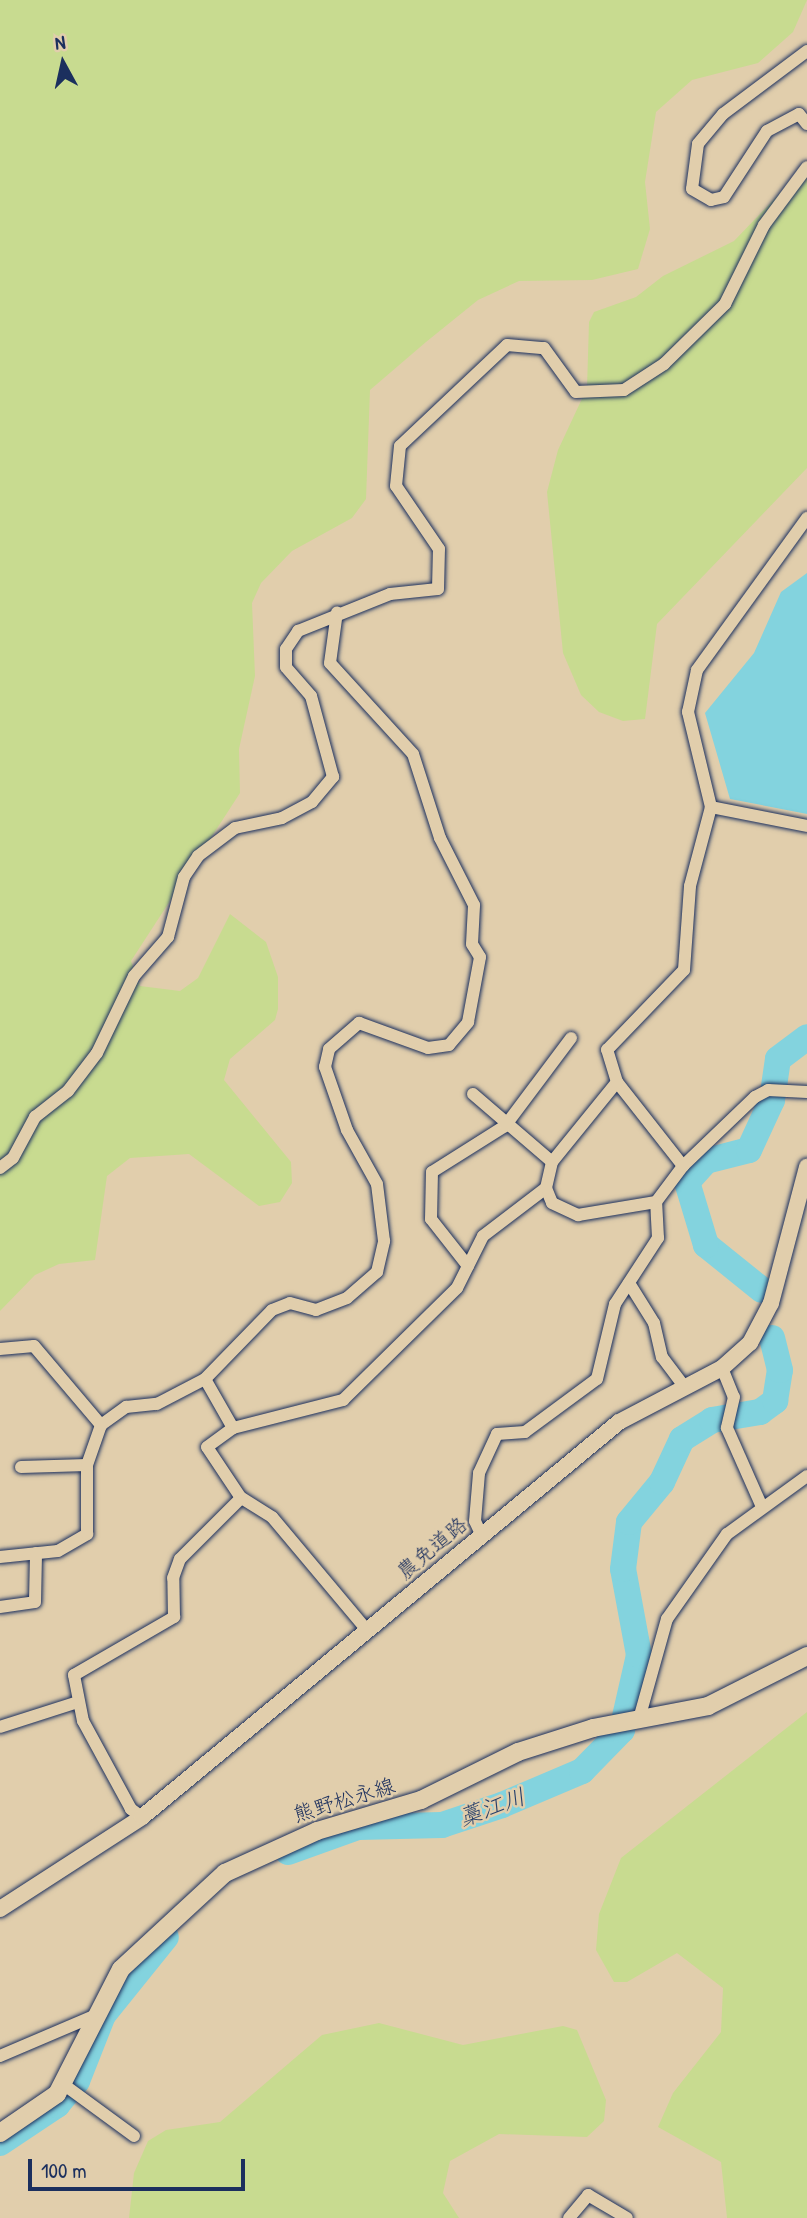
<!DOCTYPE html>
<html>
<head>
<meta charset="utf-8">
<style>
  body { margin:0 }
  #map { position:relative; width:807px; height:2218px; overflow:hidden; background:#e1ceac; font-family:"Patrick Hand","Klee One",sans-serif }
  div>[style] { position:absolute }
  .green>* { inset:0; background:#c8db90 }
  .water>* { inset:0; background:#83d3de }
  .river>* { height:26px; margin:-13px; padding:0 13px; transform-origin:13px; border-radius:13px; background:#83d3de }
  .roads { filter:drop-shadow(0 0 2px #1b2f5e) drop-shadow(0 0 2px #1b2f5e) }
  .minor>* { height:12px; margin:-6px; padding:0 6px; transform-origin:6px; border-radius:6px; background:#e1ceac }
  .tertiary>* { height:16px; margin:-8px; padding:0 8px; transform-origin:8px; border-radius:8px; background:#e1ceac }
  .secondary>* { height:18px; margin:-9px; padding:0 9px; transform-origin:9px; border-radius:9px; background:#e1ceac }
  span { translate:-50% -50%; white-space:nowrap; text-align:center; line-height:1.15; -webkit-text-stroke:5px #e1ceac; paint-order:stroke }
  .street-label { font-size:21px; color:#1b2f5e }
  .water-label { font-size:23px; color:#253f6b; font-style:italic }
  .north { position:absolute; left:28px; top:28px; width:70px; height:70px; -webkit-text-stroke:5px #e1ceac; paint-order:stroke; rotate:352deg; font-size:19px; font-weight:700; line-height:28px; text-align:center; color:#1b2f5e }
  .north::after { content:''; display:block; margin:auto; width:24px; height:32px; background:#1b2f5e; clip-path:polygon(50% 0,100% 100%,50% 72%,0 100%) }
  .scale { position:absolute; left:28px; top:2159px; width:217px; height:32px; box-sizing:border-box; border:4px solid #1b2f5e; border-top:0; padding-left:9px; font-size:21px; line-height:24px; white-space:nowrap; color:#1b2f5e; -webkit-text-stroke:5px #e1ceac; paint-order:stroke }
</style>
</head>
<body>
<div id="map">
  <div class="green">
    <div style="clip-path:polygon(0 0,807px 0,793px 32px,758px 63px,692px 80px,656px 112px,645px 182px,650px 229px,638px 269px,592px 280px,519px 281px,478px 300px,426px 342px,370px 390px,366px 499px,352px 518px,292px 551px,261px 583px,252px 603px,255px 676px,239px 749px,240px 793px,131px 961px,140px 986px,180px 991px,198px 978px,230px 914px,266px 942px,278px 977px,278px 1009px,275px 1020px,230px 1059px,224px 1080px,291px 1162px,292px 1183px,280px 1202px,259px 1206px,189px 1154px,130px 1158px,107px 1176px,95px 1260px,59px 1264px,35px 1275px,0 1311px)"></div>
    <div style="clip-path:polygon(807px 165px,807px 468px,657px 624px,645px 719px,623px 721px,599px 712px,581px 695px,563px 653px,547px 492px,558px 450px,587px 388px,589px 322px,594px 312px,636px 297px,663px 276px,734px 241px)"></div>
    <div style="clip-path:polygon(807px 1712px,807px 2218px,727px 2218px,721px 2162px,658px 2127px,673px 2093px,721px 2032px,723px 1988px,677px 1953px,627px 1982px,614px 1982px,596px 1950px,599px 1914px,621px 1858px)"></div>
    <div style="clip-path:polygon(379px 2023px,463px 2045px,563px 2026px,577px 2030px,606px 2100px,604px 2121px,587px 2137px,499px 2134px,450px 2161px,443px 2193px,459px 2218px,129px 2218px,134px 2173px,148px 2141px,166px 2130px,220px 2122px,322px 2035px)"></div>
  </div>
  <div class="water">
    <div style="clip-path:polygon(807px 573px,807px 814px,730px 799px,705px 713px,754px 653px,781px 592px)"></div>
  </div>
  <div class="river">
    <div style="left:762px;top:1290px;width:72px;rotate:-141.2deg"></div>
    <div style="left:706px;top:1245px;width:66px;rotate:-106.8deg"></div>
    <div style="left:687px;top:1182px;width:28px;rotate:-48deg"></div>
    <div style="left:706px;top:1161px;width:44px;rotate:-14.3deg"></div>
    <div style="left:749px;top:1150px;width:55px;rotate:-65.3deg"></div>
    <div style="left:772px;top:1100px;width:41px;rotate:-81.7deg"></div>
    <div style="left:778px;top:1059px;width:36px;rotate:-37deg"></div>
    <div style="left:288px;top:1852px;width:74px;rotate:-19.7deg"></div>
    <div style="left:358px;top:1827px;width:84px;rotate:-1.4deg"></div>
    <div style="left:442px;top:1825px;width:63px;rotate:-18.4deg"></div>
    <div style="left:502px;top:1805px;width:87px;rotate:-23deg"></div>
    <div style="left:582px;top:1771px;width:57px;rotate:-45.7deg"></div>
    <div style="left:622px;top:1730px;width:77px;rotate:-77.2deg"></div>
    <div style="left:639px;top:1655px;width:87px;rotate:-100.5deg"></div>
    <div style="left:623px;top:1569px;width:47px;rotate:-82.7deg"></div>
    <div style="left:629px;top:1522px;width:52px;rotate:-50.5deg"></div>
    <div style="left:662px;top:1482px;width:47px;rotate:-65.1deg"></div>
    <div style="left:682px;top:1439px;width:36px;rotate:-32deg"></div>
    <div style="left:712px;top:1420px;width:49px;rotate:-9.5deg"></div>
    <div style="left:760px;top:1412px;width:19px;rotate:-36deg"></div>
    <div style="left:775px;top:1401px;width:31px;rotate:-81deg"></div>
    <div style="left:780px;top:1370px;width:33px;rotate:-104deg"></div>
    <div style="left:0;top:2143px;width:69px;rotate:-33.7deg"></div>
    <div style="left:57px;top:2105px;width:31px;rotate:-50deg"></div>
    <div style="left:77px;top:2081px;width:71px;rotate:-68.5deg"></div>
    <div style="left:103px;top:2015px;width:100px;rotate:-51.1deg"></div>
  </div>
  <div class="roads">
    <div class="minor">
      <div style="left:807px;top:51px;width:105px;rotate:143.1deg"></div>
      <div style="left:723px;top:114px;width:39px;rotate:130deg"></div>
      <div style="left:698px;top:144px;width:45px;rotate:97.6deg"></div>
      <div style="left:692px;top:189px;width:22px;rotate:30deg"></div>
      <div style="left:711px;top:200px;width:13px;rotate:-13deg"></div>
      <div style="left:724px;top:197px;width:79px;rotate:-56.9deg"></div>
      <div style="left:767px;top:131px;width:36px;rotate:-28deg"></div>
      <div style="left:799px;top:114px;width:13px;rotate:51deg"></div>
      <div style="left:711px;top:807px;width:98px;rotate:11.2deg"></div>
      <div style="left:617px;top:1082px;width:107px;rotate:51.8deg"></div>
      <div style="left:473px;top:1094px;width:104px;rotate:40.7deg"></div>
      <div style="left:0;top:1168px;width:16px;rotate:-38deg"></div>
      <div style="left:13px;top:1158px;width:47px;rotate:-61.8deg"></div>
      <div style="left:35px;top:1117px;width:42px;rotate:-38.2deg"></div>
      <div style="left:68px;top:1091px;width:48px;rotate:-52.7deg"></div>
      <div style="left:97px;top:1053px;width:85px;rotate:-64.3deg"></div>
      <div style="left:134px;top:976px;width:52px;rotate:-48.9deg"></div>
      <div style="left:168px;top:937px;width:62px;rotate:-75.1deg"></div>
      <div style="left:184px;top:877px;width:25px;rotate:-56deg"></div>
      <div style="left:198px;top:856px;width:46px;rotate:-37.1deg"></div>
      <div style="left:235px;top:828px;width:48px;rotate:-12deg"></div>
      <div style="left:282px;top:818px;width:34px;rotate:-28deg"></div>
      <div style="left:312px;top:802px;width:33px;rotate:-50deg"></div>
      <div style="left:333px;top:777px;width:84px;rotate:-105.2deg"></div>
      <div style="left:311px;top:696px;width:38px;rotate:-131deg"></div>
      <div style="left:286px;top:667px;width:18px;rotate:-90deg"></div>
      <div style="left:286px;top:649px;width:22px;rotate:-56deg"></div>
      <div style="left:298px;top:631px;width:99px;rotate:-21.9deg"></div>
      <div style="left:390px;top:594px;width:48px;rotate:-5.9deg"></div>
      <div style="left:438px;top:589px;width:40px;rotate:-88.6deg"></div>
      <div style="left:439px;top:549px;width:76px;rotate:-124.3deg"></div>
      <div style="left:396px;top:486px;width:40px;rotate:-84.3deg"></div>
      <div style="left:400px;top:446px;width:147px;rotate:-43.3deg"></div>
      <div style="left:507px;top:345px;width:37px;rotate:5deg"></div>
      <div style="left:544px;top:348px;width:54px;rotate:54deg"></div>
      <div style="left:576px;top:392px;width:48px;rotate:-2.4deg"></div>
      <div style="left:624px;top:390px;width:48px;rotate:-33deg"></div>
      <div style="left:664px;top:364px;width:86px;rotate:-44.5deg"></div>
      <div style="left:725px;top:304px;width:88px;rotate:-63.7deg"></div>
      <div style="left:764px;top:225px;width:72px;rotate:-53.4deg"></div>
      <div style="left:546px;top:1188px;width:16px;rotate:68deg"></div>
      <div style="left:552px;top:1203px;width:29px;rotate:25deg"></div>
      <div style="left:578px;top:1215px;width:79px;rotate:-9.5deg"></div>
      <div style="left:468px;top:1266px;width:60px;rotate:-128.2deg"></div>
      <div style="left:431px;top:1219px;width:47px;rotate:-88.8deg"></div>
      <div style="left:432px;top:1172px;width:86px;rotate:-32.2deg"></div>
      <div style="left:505px;top:1126px;width:110px;rotate:-53.1deg"></div>
      <div style="left:629px;top:1283px;width:47px;rotate:58deg"></div>
      <div style="left:654px;top:1323px;width:35px;rotate:77deg"></div>
      <div style="left:662px;top:1357px;width:39px;rotate:53deg"></div>
      <div style="left:0;top:1349px;width:34px;rotate:-5deg"></div>
      <div style="left:34px;top:1346px;width:104px;rotate:49.7deg"></div>
      <div style="left:722px;top:1368px;width:31px;rotate:68deg"></div>
      <div style="left:734px;top:1397px;width:32px;rotate:103deg"></div>
      <div style="left:727px;top:1428px;width:86px;rotate:66.1deg"></div>
      <div style="left:233px;top:1428px;width:56px;rotate:-119.7deg"></div>
      <div style="left:205px;top:1379px;width:96px;rotate:-45.8deg"></div>
      <div style="left:272px;top:1310px;width:19px;rotate:-21deg"></div>
      <div style="left:290px;top:1303px;width:27px;rotate:15deg"></div>
      <div style="left:316px;top:1310px;width:33px;rotate:-21deg"></div>
      <div style="left:347px;top:1298px;width:40px;rotate:-41deg"></div>
      <div style="left:377px;top:1272px;width:32px;rotate:-77deg"></div>
      <div style="left:384px;top:1241px;width:57px;rotate:-97deg"></div>
      <div style="left:377px;top:1184px;width:62px;rotate:-119.1deg"></div>
      <div style="left:347px;top:1130px;width:67px;rotate:-109.2deg"></div>
      <div style="left:325px;top:1067px;width:18px;rotate:-77deg"></div>
      <div style="left:329px;top:1049px;width:40px;rotate:-41deg"></div>
      <div style="left:359px;top:1023px;width:73px;rotate:19.9deg"></div>
      <div style="left:428px;top:1048px;width:21px;rotate:-8deg"></div>
      <div style="left:449px;top:1045px;width:30px;rotate:-50deg"></div>
      <div style="left:468px;top:1022px;width:66px;rotate:-79.5deg"></div>
      <div style="left:480px;top:957px;width:15px;rotate:-122deg"></div>
      <div style="left:472px;top:944px;width:39px;rotate:-87deg"></div>
      <div style="left:474px;top:905px;width:75px;rotate:-116.9deg"></div>
      <div style="left:440px;top:838px;width:88px;rotate:-107.8deg"></div>
      <div style="left:413px;top:754px;width:123px;rotate:-132.4deg"></div>
      <div style="left:330px;top:663px;width:51px;rotate:-82.2deg"></div>
      <div style="left:21px;top:1467px;width:66px;rotate:-1.7deg"></div>
      <div style="left:481px;top:1534px;width:14px;rotate:-115deg"></div>
      <div style="left:475px;top:1521px;width:48px;rotate:-85.2deg"></div>
      <div style="left:479px;top:1473px;width:43px;rotate:-65.2deg"></div>
      <div style="left:497px;top:1434px;width:28px;rotate:-4deg"></div>
      <div style="left:525px;top:1432px;width:89px;rotate:-36.4deg"></div>
      <div style="left:597px;top:1379px;width:77px;rotate:-76.5deg"></div>
      <div style="left:615px;top:1304px;width:79px;rotate:-56.9deg"></div>
      <div style="left:658px;top:1238px;width:36px;rotate:-93deg"></div>
      <div style="left:656px;top:1202px;width:45px;rotate:-53.1deg"></div>
      <div style="left:683px;top:1166px;width:100px;rotate:-43.8deg"></div>
      <div style="left:755px;top:1097px;width:15px;rotate:-28deg"></div>
      <div style="left:768px;top:1090px;width:39px;rotate:3deg"></div>
      <div style="left:0;top:1557px;width:58px;rotate:-5.9deg"></div>
      <div style="left:58px;top:1551px;width:34px;rotate:-30deg"></div>
      <div style="left:87px;top:1534px;width:69px;rotate:-90deg"></div>
      <div style="left:87px;top:1465px;width:42px;rotate:-70.7deg"></div>
      <div style="left:101px;top:1425px;width:31px;rotate:-36deg"></div>
      <div style="left:126px;top:1407px;width:31px;rotate:-6deg"></div>
      <div style="left:157px;top:1404px;width:54px;rotate:-27.5deg"></div>
      <div style="left:0;top:1607px;width:35px;rotate:-8deg"></div>
      <div style="left:35px;top:1602px;width:49px;rotate:-88.8deg"></div>
      <div style="left:366px;top:1629px;width:146px;rotate:-130deg"></div>
      <div style="left:272px;top:1517px;width:36px;rotate:-148deg"></div>
      <div style="left:241px;top:1498px;width:61px;rotate:-123.7deg"></div>
      <div style="left:207px;top:1447px;width:32px;rotate:-36deg"></div>
      <div style="left:233px;top:1428px;width:114px;rotate:-14.3deg"></div>
      <div style="left:343px;top:1400px;width:160px;rotate:-44.5deg"></div>
      <div style="left:457px;top:1288px;width:58px;rotate:-63.4deg"></div>
      <div style="left:483px;top:1236px;width:79px;rotate:-37.3deg"></div>
      <div style="left:546px;top:1188px;width:27px;rotate:-77deg"></div>
      <div style="left:552px;top:1162px;width:103px;rotate:-50.9deg"></div>
      <div style="left:617px;top:1082px;width:34px;rotate:-107deg"></div>
      <div style="left:607px;top:1050px;width:111px;rotate:-46.1deg"></div>
      <div style="left:684px;top:970px;width:84px;rotate:-85.9deg"></div>
      <div style="left:690px;top:886px;width:82px;rotate:-75.1deg"></div>
      <div style="left:711px;top:807px;width:98px;rotate:-103.6deg"></div>
      <div style="left:688px;top:712px;width:43px;rotate:-77.9deg"></div>
      <div style="left:697px;top:670px;width:188px;rotate:-54.1deg"></div>
      <div style="left:639px;top:1719px;width:104px;rotate:-74.4deg"></div>
      <div style="left:667px;top:1619px;width:104px;rotate:-54.8deg"></div>
      <div style="left:727px;top:1534px;width:99px;rotate:-35.9deg"></div>
      <div style="left:0;top:1727px;width:82px;rotate:-17.8deg"></div>
      <div style="left:142px;top:1817px;width:14px;rotate:-144deg"></div>
      <div style="left:131px;top:1809px;width:100px;rotate:-118.6deg"></div>
      <div style="left:83px;top:1721px;width:47px;rotate:-101.1deg"></div>
      <div style="left:74px;top:1675px;width:116px;rotate:-30.1deg"></div>
      <div style="left:174px;top:1617px;width:39px;rotate:-91deg"></div>
      <div style="left:173px;top:1578px;width:20px;rotate:-70deg"></div>
      <div style="left:180px;top:1559px;width:86px;rotate:-45deg"></div>
      <div style="left:0;top:2056px;width:102px;rotate:-23.1deg"></div>
      <div style="left:63px;top:2084px;width:88px;rotate:36.2deg"></div>
      <div style="left:569px;top:2218px;width:30px;rotate:-50deg"></div>
      <div style="left:588px;top:2195px;width:45px;rotate:30.5deg"></div>
    </div>
    <div class="tertiary">
      <div style="left:0;top:1909px;width:169px;rotate:-32.9deg"></div>
      <div style="left:142px;top:1817px;width:619px;rotate:-39.63deg"></div>
      <div style="left:619px;top:1422px;width:116px;rotate:-27.7deg"></div>
      <div style="left:722px;top:1368px;width:38px;rotate:-42deg"></div>
      <div style="left:750px;top:1343px;width:45px;rotate:-62.3deg"></div>
      <div style="left:771px;top:1303px;width:141px;rotate:-75.2deg"></div>
    </div>
    <div class="secondary">
      <div style="left:0;top:2133px;width:69px;rotate:-34.4deg"></div>
      <div style="left:57px;top:2094px;width:140px;rotate:-62.9deg"></div>
      <div style="left:121px;top:1969px;width:142px;rotate:-42.7deg"></div>
      <div style="left:225px;top:1873px;width:101px;rotate:-24.5deg"></div>
      <div style="left:317px;top:1831px;width:109px;rotate:-16.6deg"></div>
      <div style="left:421px;top:1800px;width:108px;rotate:-26.3deg"></div>
      <div style="left:518px;top:1752px;width:79px;rotate:-17.7deg"></div>
      <div style="left:593px;top:1728px;width:117px;rotate:-10.8deg"></div>
      <div style="left:708px;top:1706px;width:111px;rotate:-26.8deg"></div>
    </div>
  </div>
  <div class="street-label">
    <span style="left:432px;top:1548px;rotate:-40deg">農免道路</span>
    <span style="left:344px;top:1800px;rotate:-17deg">熊野松永線</span>
  </div>
  <div class="water-label">
    <span style="left:492px;top:1807px;rotate:-20deg">藁江川</span>
  </div>
  <div class="north">N</div>
  <div class="scale">100 m</div>
</div>
</body>
</html>
